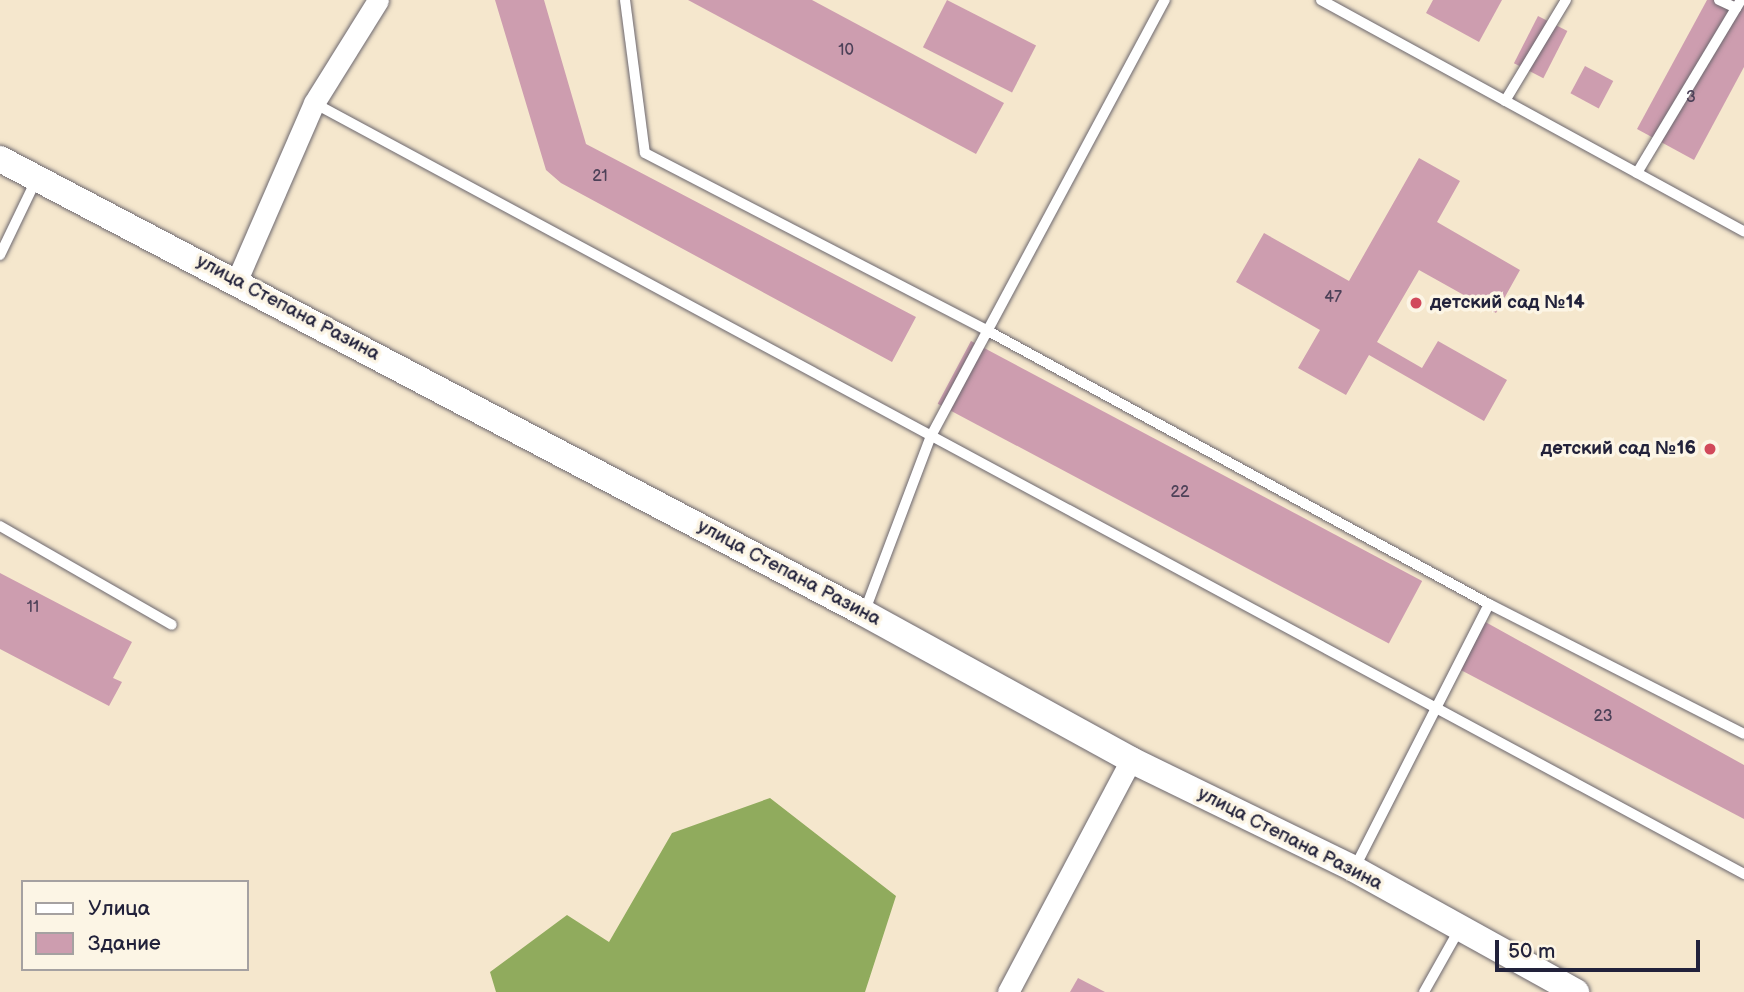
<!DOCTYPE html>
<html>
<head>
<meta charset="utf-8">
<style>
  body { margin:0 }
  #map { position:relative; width:1744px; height:992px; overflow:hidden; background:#f5e7cd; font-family:"Balsamiq Sans",sans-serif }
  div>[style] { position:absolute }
  .forest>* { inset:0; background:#90ab5d }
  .building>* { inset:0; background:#cd9daf; transform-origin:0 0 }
  .roads { filter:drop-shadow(0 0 2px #6c676e) drop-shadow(0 0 2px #6c676e) }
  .service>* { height:10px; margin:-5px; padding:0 5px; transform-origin:5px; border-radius:5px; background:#fff }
  .minor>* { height:21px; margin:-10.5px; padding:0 10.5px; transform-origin:10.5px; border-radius:10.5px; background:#fff }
  .tertiary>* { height:26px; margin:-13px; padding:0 13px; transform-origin:13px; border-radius:13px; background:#fff }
  .dots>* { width:19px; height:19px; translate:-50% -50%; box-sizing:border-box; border:4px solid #fcf5e5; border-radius:50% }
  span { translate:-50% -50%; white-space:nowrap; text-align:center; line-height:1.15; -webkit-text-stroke:7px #fcf5e5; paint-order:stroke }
  .number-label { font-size:16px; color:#4d4158 }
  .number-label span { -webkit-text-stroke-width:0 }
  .poi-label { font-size:19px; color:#22223b; font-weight:700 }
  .left { translate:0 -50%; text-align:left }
  .right { translate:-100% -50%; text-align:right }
  .street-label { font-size:19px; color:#22223b }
  .legend { position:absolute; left:21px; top:880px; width:228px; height:91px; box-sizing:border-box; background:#fcf5e5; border:2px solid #a5a1a1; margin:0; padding:9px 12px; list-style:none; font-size:21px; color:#22223b }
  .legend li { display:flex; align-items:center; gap:14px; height:35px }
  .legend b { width:35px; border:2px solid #a5a1a1 }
  .scale { position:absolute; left:1495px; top:940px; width:205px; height:32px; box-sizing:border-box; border:4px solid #22223b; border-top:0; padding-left:9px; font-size:21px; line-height:24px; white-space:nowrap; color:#22223b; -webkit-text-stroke:5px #fcf5e5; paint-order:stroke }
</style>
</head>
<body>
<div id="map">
  <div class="forest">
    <div style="clip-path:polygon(770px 798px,896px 896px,865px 992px,496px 992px,490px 972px,567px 915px,609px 942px,672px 833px)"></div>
  </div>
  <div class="building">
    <div style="clip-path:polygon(495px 0,544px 0,586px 144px,916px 317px,892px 362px,561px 183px,546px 170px)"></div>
    <div style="clip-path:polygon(688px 0,812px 0,1004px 103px,976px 154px)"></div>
    <div style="left:947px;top:0;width:100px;height:53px;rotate:27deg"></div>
    <div style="clip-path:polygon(1433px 0,1502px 0,1479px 42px,1426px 13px)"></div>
    <div style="clip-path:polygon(1707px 0,1744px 0,1744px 67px,1694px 160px,1637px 129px)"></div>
    <div style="left:1538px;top:16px;width:33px;height:53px;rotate:27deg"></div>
    <div style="left:1585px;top:66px;width:32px;height:31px;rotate:28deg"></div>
    <div style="clip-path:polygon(1419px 158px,1460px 181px,1437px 222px,1520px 270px,1496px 313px,1419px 270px,1377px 342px,1422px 368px,1438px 341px,1507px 380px,1484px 421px,1369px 355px,1346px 395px,1298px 368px,1320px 330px,1236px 282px,1264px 233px,1349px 281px)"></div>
    <div style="left:971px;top:341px;width:511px;height:71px;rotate:28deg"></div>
    <div style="clip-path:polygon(0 573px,132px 642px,113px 678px,122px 682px,109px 706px,0 649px)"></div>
    <div style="clip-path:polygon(1480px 619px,1744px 765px,1744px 819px,1457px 668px)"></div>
    <div style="clip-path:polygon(1078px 978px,1105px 992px,1070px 992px)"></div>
  </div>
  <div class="roads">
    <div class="service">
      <div style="left:625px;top:0;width:154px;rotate:82.6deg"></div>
      <div style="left:645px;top:153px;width:386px;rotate:27.4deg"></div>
      <div style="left:988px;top:331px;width:571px;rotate:28.59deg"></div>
      <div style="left:1489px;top:604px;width:286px;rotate:27deg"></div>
      <div style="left:1321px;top:0;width:482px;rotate:28.7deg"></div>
      <div style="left:1719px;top:0;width:19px;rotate:25deg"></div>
      <div style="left:1505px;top:101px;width:118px;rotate:-58.9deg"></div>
      <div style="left:314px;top:103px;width:1625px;rotate:28.33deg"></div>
      <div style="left:1637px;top:173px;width:202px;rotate:-59deg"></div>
      <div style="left:0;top:255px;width:85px;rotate:-64.3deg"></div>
      <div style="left:0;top:526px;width:198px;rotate:29.9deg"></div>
      <div style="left:864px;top:613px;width:189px;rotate:-69.3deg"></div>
      <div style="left:931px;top:436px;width:495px;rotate:-61.8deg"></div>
      <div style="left:1354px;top:869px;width:297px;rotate:-63deg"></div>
      <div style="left:1424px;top:992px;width:73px;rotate:-60.6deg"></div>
    </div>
    <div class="minor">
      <div style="left:237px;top:280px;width:193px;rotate:-66.5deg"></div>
      <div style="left:314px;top:103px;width:121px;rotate:-58.1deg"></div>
      <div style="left:1008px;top:992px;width:263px;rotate:-62.1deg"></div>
    </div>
    <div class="tertiary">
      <div style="left:0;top:159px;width:976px;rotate:27.72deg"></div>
      <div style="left:864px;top:613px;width:305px;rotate:28.8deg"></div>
      <div style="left:1131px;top:760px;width:248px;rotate:26deg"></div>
      <div style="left:1354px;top:869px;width:254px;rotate:29deg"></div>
    </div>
  </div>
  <div class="dots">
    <div style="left:1416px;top:303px;background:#d1495b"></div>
    <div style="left:1710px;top:449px;background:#d1495b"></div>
  </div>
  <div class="number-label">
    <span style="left:846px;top:51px">10</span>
    <span style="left:1691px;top:98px">3</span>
    <span style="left:600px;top:177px">21</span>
    <span style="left:1333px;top:298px">47</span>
    <span style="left:1180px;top:493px">22</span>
    <span style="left:33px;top:608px">11</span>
    <span style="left:1603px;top:717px">23</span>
  </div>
  <div class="poi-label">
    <span class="left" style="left:1430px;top:303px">детский сад №14</span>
    <span class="right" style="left:1696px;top:449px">детский сад №16</span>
  </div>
  <div class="street-label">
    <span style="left:288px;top:308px;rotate:28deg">улица Степана Разина</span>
    <span style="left:789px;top:573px;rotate:28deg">улица Степана Разина</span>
    <span style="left:1290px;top:839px;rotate:27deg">улица Степана Разина</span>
  </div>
  <ul class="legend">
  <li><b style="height:9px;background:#fff"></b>Улица</li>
  <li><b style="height:19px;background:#cd9daf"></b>Здание</li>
  </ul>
  <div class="scale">50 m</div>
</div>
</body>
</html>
